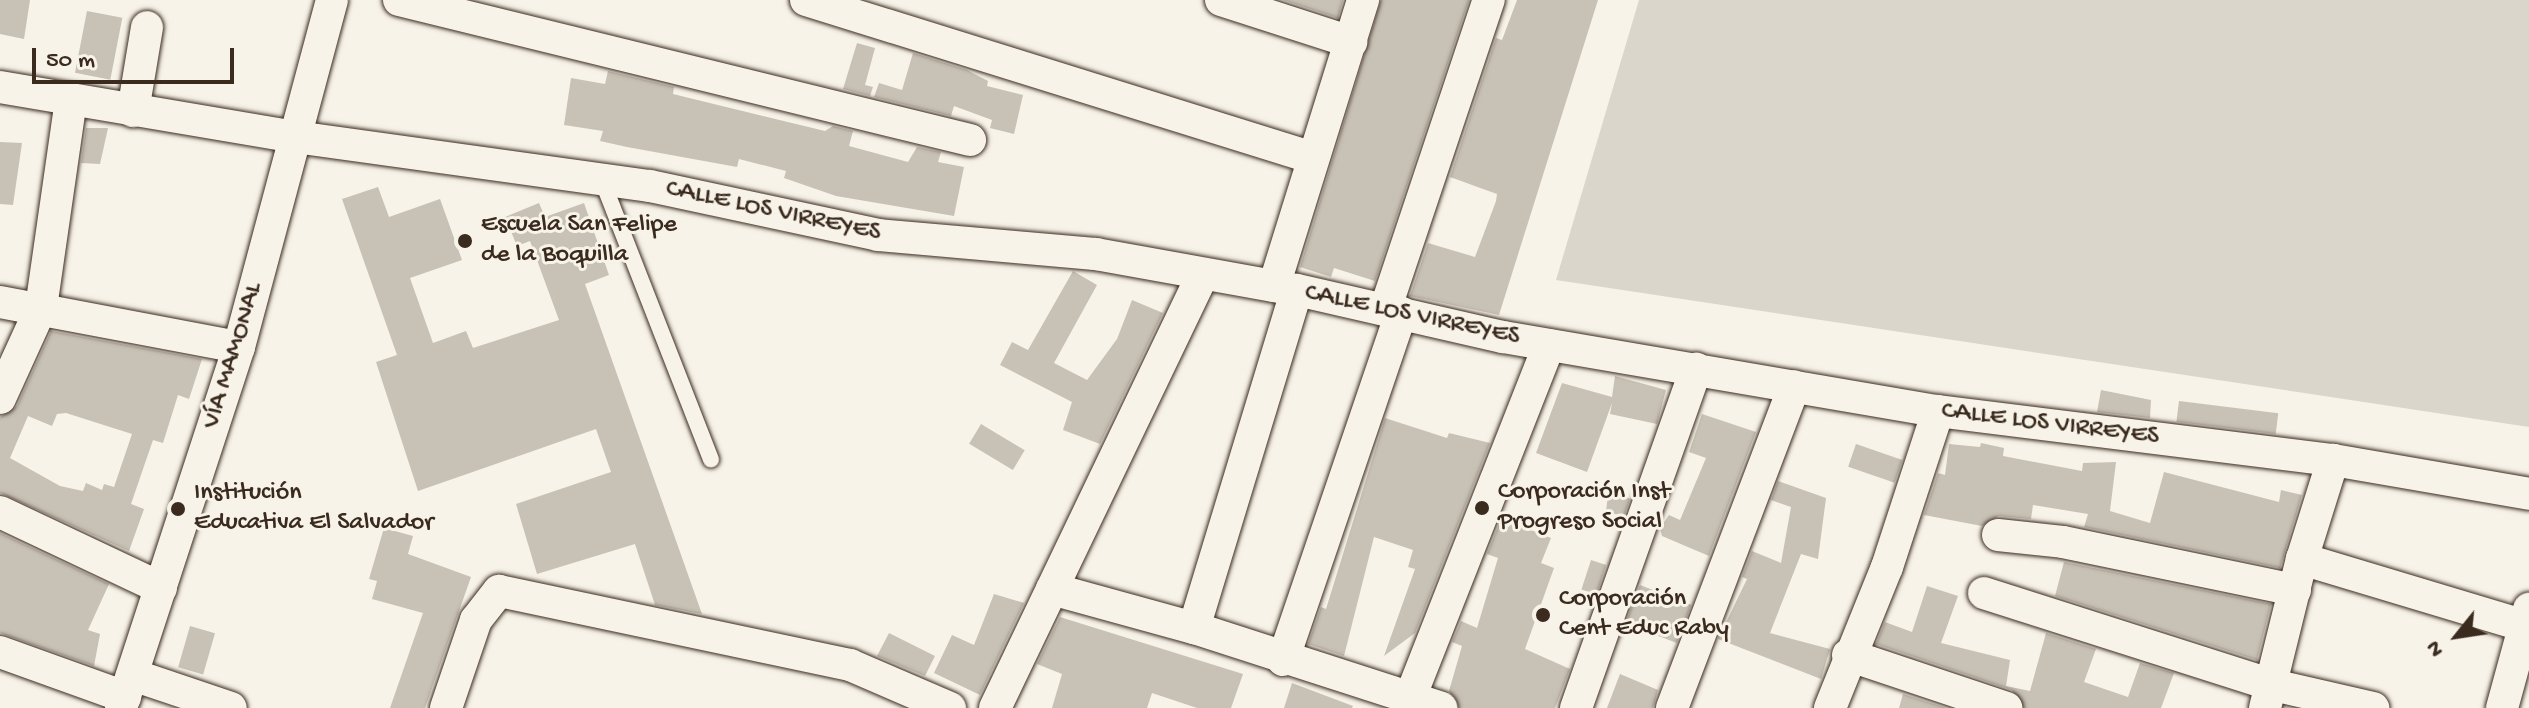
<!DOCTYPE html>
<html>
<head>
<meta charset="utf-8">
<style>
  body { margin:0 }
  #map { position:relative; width:2529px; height:708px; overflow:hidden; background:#f7f3e8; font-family:"Gochi Hand",sans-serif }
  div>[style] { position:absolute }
  .green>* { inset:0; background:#dbd6cb }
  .building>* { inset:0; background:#c8c1b6; transform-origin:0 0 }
  .roads { filter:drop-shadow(0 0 2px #3b2a1e) drop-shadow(0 0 2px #3b2a1e) }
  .lane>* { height:16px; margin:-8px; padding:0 8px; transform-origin:8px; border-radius:8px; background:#f7f3e8 }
  .street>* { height:32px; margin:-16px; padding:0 16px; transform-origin:16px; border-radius:16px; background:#f7f3e8 }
  .dots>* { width:22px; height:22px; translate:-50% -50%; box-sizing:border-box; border:4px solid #f7f3e8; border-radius:50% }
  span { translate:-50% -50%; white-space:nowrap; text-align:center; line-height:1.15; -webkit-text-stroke:6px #f7f3e8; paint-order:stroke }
  .street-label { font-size:26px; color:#3b2a1e }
  .poi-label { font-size:26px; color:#3b2a1e }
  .left { translate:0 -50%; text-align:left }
  .north { position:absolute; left:2417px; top:596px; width:80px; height:80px; -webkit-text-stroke:6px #f7f3e8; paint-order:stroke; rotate:240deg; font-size:22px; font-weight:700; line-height:32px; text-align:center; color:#3b2a1e }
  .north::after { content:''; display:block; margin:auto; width:28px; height:36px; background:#3b2a1e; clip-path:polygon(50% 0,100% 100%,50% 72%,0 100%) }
  .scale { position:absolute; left:32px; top:48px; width:202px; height:36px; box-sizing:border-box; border:4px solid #3b2a1e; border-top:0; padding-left:10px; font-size:24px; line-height:28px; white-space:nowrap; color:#3b2a1e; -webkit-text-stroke:6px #f7f3e8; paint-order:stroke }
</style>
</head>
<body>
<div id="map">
  <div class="green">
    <div style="clip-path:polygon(1639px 0,2529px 0,2529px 427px,1556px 280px)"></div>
  </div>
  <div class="building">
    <div style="clip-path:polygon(0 0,30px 0,24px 39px,0 34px)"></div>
    <div style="clip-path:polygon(1283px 0,1343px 0,1338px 18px)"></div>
    <div style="clip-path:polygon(1381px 0,1469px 0,1375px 281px,1334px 268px,1331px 277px,1300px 267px)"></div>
    <div style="clip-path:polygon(1517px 0,1598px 0,1499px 315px,1410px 296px,1428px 243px,1475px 257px,1496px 201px,1497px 194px,1450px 177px,1496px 38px,1502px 40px)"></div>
    <div style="left:87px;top:11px;width:36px;height:63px;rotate:11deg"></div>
    <div style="clip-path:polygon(857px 43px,875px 48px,865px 85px,873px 87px,870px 96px,843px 89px)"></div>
    <div style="clip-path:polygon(913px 53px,967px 70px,988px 81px,987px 86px,1023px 95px,1014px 134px,990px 128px,992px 120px,954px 106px,951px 116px,874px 97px,879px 83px,902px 90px)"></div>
    <div style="clip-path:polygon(608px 71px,674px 87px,673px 94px,825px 131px,833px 126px,853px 131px,849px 146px,908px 162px,917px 147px,941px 152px,938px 162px,964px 167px,954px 216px,836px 196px,784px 178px,786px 171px,739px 159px,737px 167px,627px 147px,600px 141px,603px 131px,564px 125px,571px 78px,605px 84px)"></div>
    <div style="clip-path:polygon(86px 128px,108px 128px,100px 164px,81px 163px)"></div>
    <div style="clip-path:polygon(0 142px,22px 143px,13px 205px,0 204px)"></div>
    <div style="clip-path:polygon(378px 187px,389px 217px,440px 199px,462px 260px,410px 278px,433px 343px,466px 331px,473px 348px,559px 320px,530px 241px,517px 246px,505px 217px,539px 203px,545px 217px,584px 203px,609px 275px,585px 284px,702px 614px,655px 605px,635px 544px,537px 574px,516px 504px,611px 472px,596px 429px,418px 491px,376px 362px,397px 355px,342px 199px)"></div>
    <div style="clip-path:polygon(1073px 271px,1097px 285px,1054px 363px,1087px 380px,1117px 339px,1132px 300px,1163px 313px,1100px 444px,1063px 430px,1072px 402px,1000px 365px,1012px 342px,1028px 350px)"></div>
    <div style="clip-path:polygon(evenodd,51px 331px,202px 359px,189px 399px,178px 395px,163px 443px,153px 440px,131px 504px,144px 509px,129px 551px,0 493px,0 417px,17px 406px,51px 331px,66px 413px,132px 434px,114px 487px,104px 484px,102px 490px,86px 483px,83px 491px,60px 486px,10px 458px,28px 416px,52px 426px,57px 414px,66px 413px)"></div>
    <div style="clip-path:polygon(1615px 376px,1666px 390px,1657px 424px,1610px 414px,1612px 403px,1587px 472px,1536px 453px,1562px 383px,1612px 397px)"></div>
    <div style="clip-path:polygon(2101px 390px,2151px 400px,2150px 418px,2097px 412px)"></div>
    <div style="left:2179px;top:401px;width:100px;height:21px;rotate:7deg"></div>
    <div style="clip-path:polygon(1702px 414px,1756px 432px,1709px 556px,1662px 536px,1660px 528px,1669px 515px,1680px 520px,1706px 458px,1689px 452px)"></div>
    <div style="clip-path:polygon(1385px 418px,1447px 438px,1449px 433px,1490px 443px,1415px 633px,1384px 656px,1415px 569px,1408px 567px,1413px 550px,1374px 537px,1344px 656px,1308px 644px,1321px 607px,1326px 609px)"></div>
    <div style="left:981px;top:424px;width:51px;height:23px;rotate:31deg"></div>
    <div style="clip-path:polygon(1981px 443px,2004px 448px,2003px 456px,2082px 471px,2083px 463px,2116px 462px,2110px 511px,2150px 523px,2164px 472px,2279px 502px,2281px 490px,2302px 495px,2280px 568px,2084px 527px,2088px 514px,2033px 505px,2031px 519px,1999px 516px,1982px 526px,1924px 515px,1938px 473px,1945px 475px,1949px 444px,1980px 447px)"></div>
    <div style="left:1856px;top:444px;width:49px;height:24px;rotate:19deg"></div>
    <div style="clip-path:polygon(1778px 481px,1826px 498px,1818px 559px,1801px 554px,1770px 633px,1830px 649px,1821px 679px,1718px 639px,1747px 579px,1742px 577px,1752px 551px,1781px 563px,1791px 507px,1771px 500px)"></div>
    <div style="clip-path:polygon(1609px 487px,1630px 499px,1624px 517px,1606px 511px)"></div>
    <div style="clip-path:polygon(1511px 522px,1551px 538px,1541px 563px,1554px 568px,1525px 649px,1570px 669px,1555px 708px,1459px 708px,1449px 691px,1462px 646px,1452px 642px,1461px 621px,1477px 628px,1498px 558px,1487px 554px,1499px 524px,1509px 527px)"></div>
    <div style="clip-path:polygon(384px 528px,413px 536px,408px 554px,471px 577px,425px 708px,390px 708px,423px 613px,372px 599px,377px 581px,369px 579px)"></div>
    <div style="clip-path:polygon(0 533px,109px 584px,88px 630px,100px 634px,94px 666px,0 633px)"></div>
    <div style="left:1591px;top:560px;width:16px;height:31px;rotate:18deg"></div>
    <div style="clip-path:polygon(2064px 562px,2271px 604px,2257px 660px,2055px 596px)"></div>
    <div style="left:1640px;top:585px;width:55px;height:41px;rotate:21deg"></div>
    <div style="clip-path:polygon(1927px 586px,1958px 596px,1941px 643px,2010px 660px,2006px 686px,2030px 691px,2046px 633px,2096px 649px,2084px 682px,2128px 697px,2140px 663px,2174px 673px,2161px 708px,2024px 708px,2012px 690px,1876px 644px,1885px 622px,1912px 632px)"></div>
    <div style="clip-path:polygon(994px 594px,1024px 603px,980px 695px,934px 673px,952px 635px,974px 645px)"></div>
    <div style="clip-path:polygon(1060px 617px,1243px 674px,1231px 708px,1197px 708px,1152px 693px,1147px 708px,1052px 708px,1062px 674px,1037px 664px)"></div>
    <div style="left:190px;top:626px;width:26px;height:43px;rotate:16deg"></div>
    <div style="clip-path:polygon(889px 633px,935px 656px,925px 676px,877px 656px)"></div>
    <div style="clip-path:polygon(1620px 674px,1658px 690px,1653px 708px,1607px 708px)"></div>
    <div style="clip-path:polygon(1292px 683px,1353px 706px,1352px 708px,1284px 708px)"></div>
    <div style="clip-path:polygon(1903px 694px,1946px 708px,1899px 708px)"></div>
  </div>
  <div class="roads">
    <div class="lane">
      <div style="left:602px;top:180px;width:300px;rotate:68.7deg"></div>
    </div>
    <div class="street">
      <div style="left:399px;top:0;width:588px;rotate:13.78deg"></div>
      <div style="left:806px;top:0;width:528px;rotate:17.3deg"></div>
      <div style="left:1221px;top:0;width:137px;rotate:17.9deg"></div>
      <div style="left:0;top:87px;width:300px;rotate:9.6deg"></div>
      <div style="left:296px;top:137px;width:357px;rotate:7.9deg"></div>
      <div style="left:650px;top:186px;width:233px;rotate:12.1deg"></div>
      <div style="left:878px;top:235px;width:219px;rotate:5deg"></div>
      <div style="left:1096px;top:254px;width:204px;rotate:10.2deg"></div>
      <div style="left:1297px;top:290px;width:211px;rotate:12.9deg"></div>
      <div style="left:1503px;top:337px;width:441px;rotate:9.7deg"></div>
      <div style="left:1938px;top:411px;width:398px;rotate:7.1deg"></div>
      <div style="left:2333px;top:460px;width:199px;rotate:9.8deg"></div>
      <div style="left:133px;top:111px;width:85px;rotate:-80.5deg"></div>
      <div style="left:1274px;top:286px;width:300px;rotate:-72.7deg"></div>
      <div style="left:0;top:302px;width:243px;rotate:10.7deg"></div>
      <div style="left:1385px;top:310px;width:327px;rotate:-71.5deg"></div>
      <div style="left:0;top:398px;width:99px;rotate:-65.5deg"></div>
      <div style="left:41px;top:308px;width:210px;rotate:-81.8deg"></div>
      <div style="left:0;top:512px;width:178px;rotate:25.3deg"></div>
      <div style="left:1998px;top:535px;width:65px;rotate:6.1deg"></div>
      <div style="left:2063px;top:542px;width:237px;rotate:11.7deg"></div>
      <div style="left:2302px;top:559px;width:233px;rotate:16.7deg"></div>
      <div style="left:1052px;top:589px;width:147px;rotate:15.4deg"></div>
      <div style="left:1194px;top:628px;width:260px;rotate:17.9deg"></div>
      <div style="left:1984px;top:593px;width:303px;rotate:17.7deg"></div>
      <div style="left:2273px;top:685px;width:103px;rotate:13deg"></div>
      <div style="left:1194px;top:628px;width:353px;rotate:-73.1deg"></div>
      <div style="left:0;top:652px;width:133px;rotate:19.8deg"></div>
      <div style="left:1848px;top:655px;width:167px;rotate:18.5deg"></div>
      <div style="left:1283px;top:660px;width:367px;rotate:-71.2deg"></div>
      <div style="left:133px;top:675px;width:103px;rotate:18.6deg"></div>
      <div style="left:121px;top:708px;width:380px;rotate:-71.9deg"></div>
      <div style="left:239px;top:347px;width:359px;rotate:-75deg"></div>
      <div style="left:446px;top:708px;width:93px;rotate:-71.2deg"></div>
      <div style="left:476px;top:620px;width:37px;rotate:-52deg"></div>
      <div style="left:499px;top:591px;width:359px;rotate:11.9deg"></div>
      <div style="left:850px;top:665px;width:109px;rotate:23.3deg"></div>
      <div style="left:995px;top:708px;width:481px;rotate:-64.4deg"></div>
      <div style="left:1406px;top:708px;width:390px;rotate:-68.5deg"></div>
      <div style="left:1576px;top:708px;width:360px;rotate:-70.5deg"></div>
      <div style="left:1672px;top:708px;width:344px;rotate:-69.2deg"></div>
      <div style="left:1830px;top:708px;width:152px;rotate:-68deg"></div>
      <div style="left:1887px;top:567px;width:164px;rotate:-71.9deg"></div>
      <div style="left:2265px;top:708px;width:154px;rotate:-76.1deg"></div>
      <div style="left:2302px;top:559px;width:104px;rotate:-72.6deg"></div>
      <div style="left:2502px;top:708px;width:103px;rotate:-74.7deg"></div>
    </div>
  </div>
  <div class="dots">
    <div style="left:465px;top:241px;background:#3b2a1e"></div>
    <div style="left:1482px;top:508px;background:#3b2a1e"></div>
    <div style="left:178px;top:509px;background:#3b2a1e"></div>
    <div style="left:1543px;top:615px;background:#3b2a1e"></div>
  </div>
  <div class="street-label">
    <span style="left:773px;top:212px;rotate:12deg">CALLE LOS VIRREYES</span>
    <span style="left:1412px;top:316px;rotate:12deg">CALLE LOS VIRREYES</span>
    <span style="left:234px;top:356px;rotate:-73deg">VÍA MAMONAL</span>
    <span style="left:2050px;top:425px;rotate:7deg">CALLE LOS VIRREYES</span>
  </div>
  <div class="poi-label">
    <span class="left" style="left:481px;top:241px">Escuela San Felipe<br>de la Boquilla</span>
    <span class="left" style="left:1498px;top:508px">Corporación Inst<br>Progreso Social</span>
    <span class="left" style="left:194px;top:509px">Institución<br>Educativa El Salvador</span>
    <span class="left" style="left:1559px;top:615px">Corporación<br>Cent Educ Raby</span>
  </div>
  <div class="north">N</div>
  <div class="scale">50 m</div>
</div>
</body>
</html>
